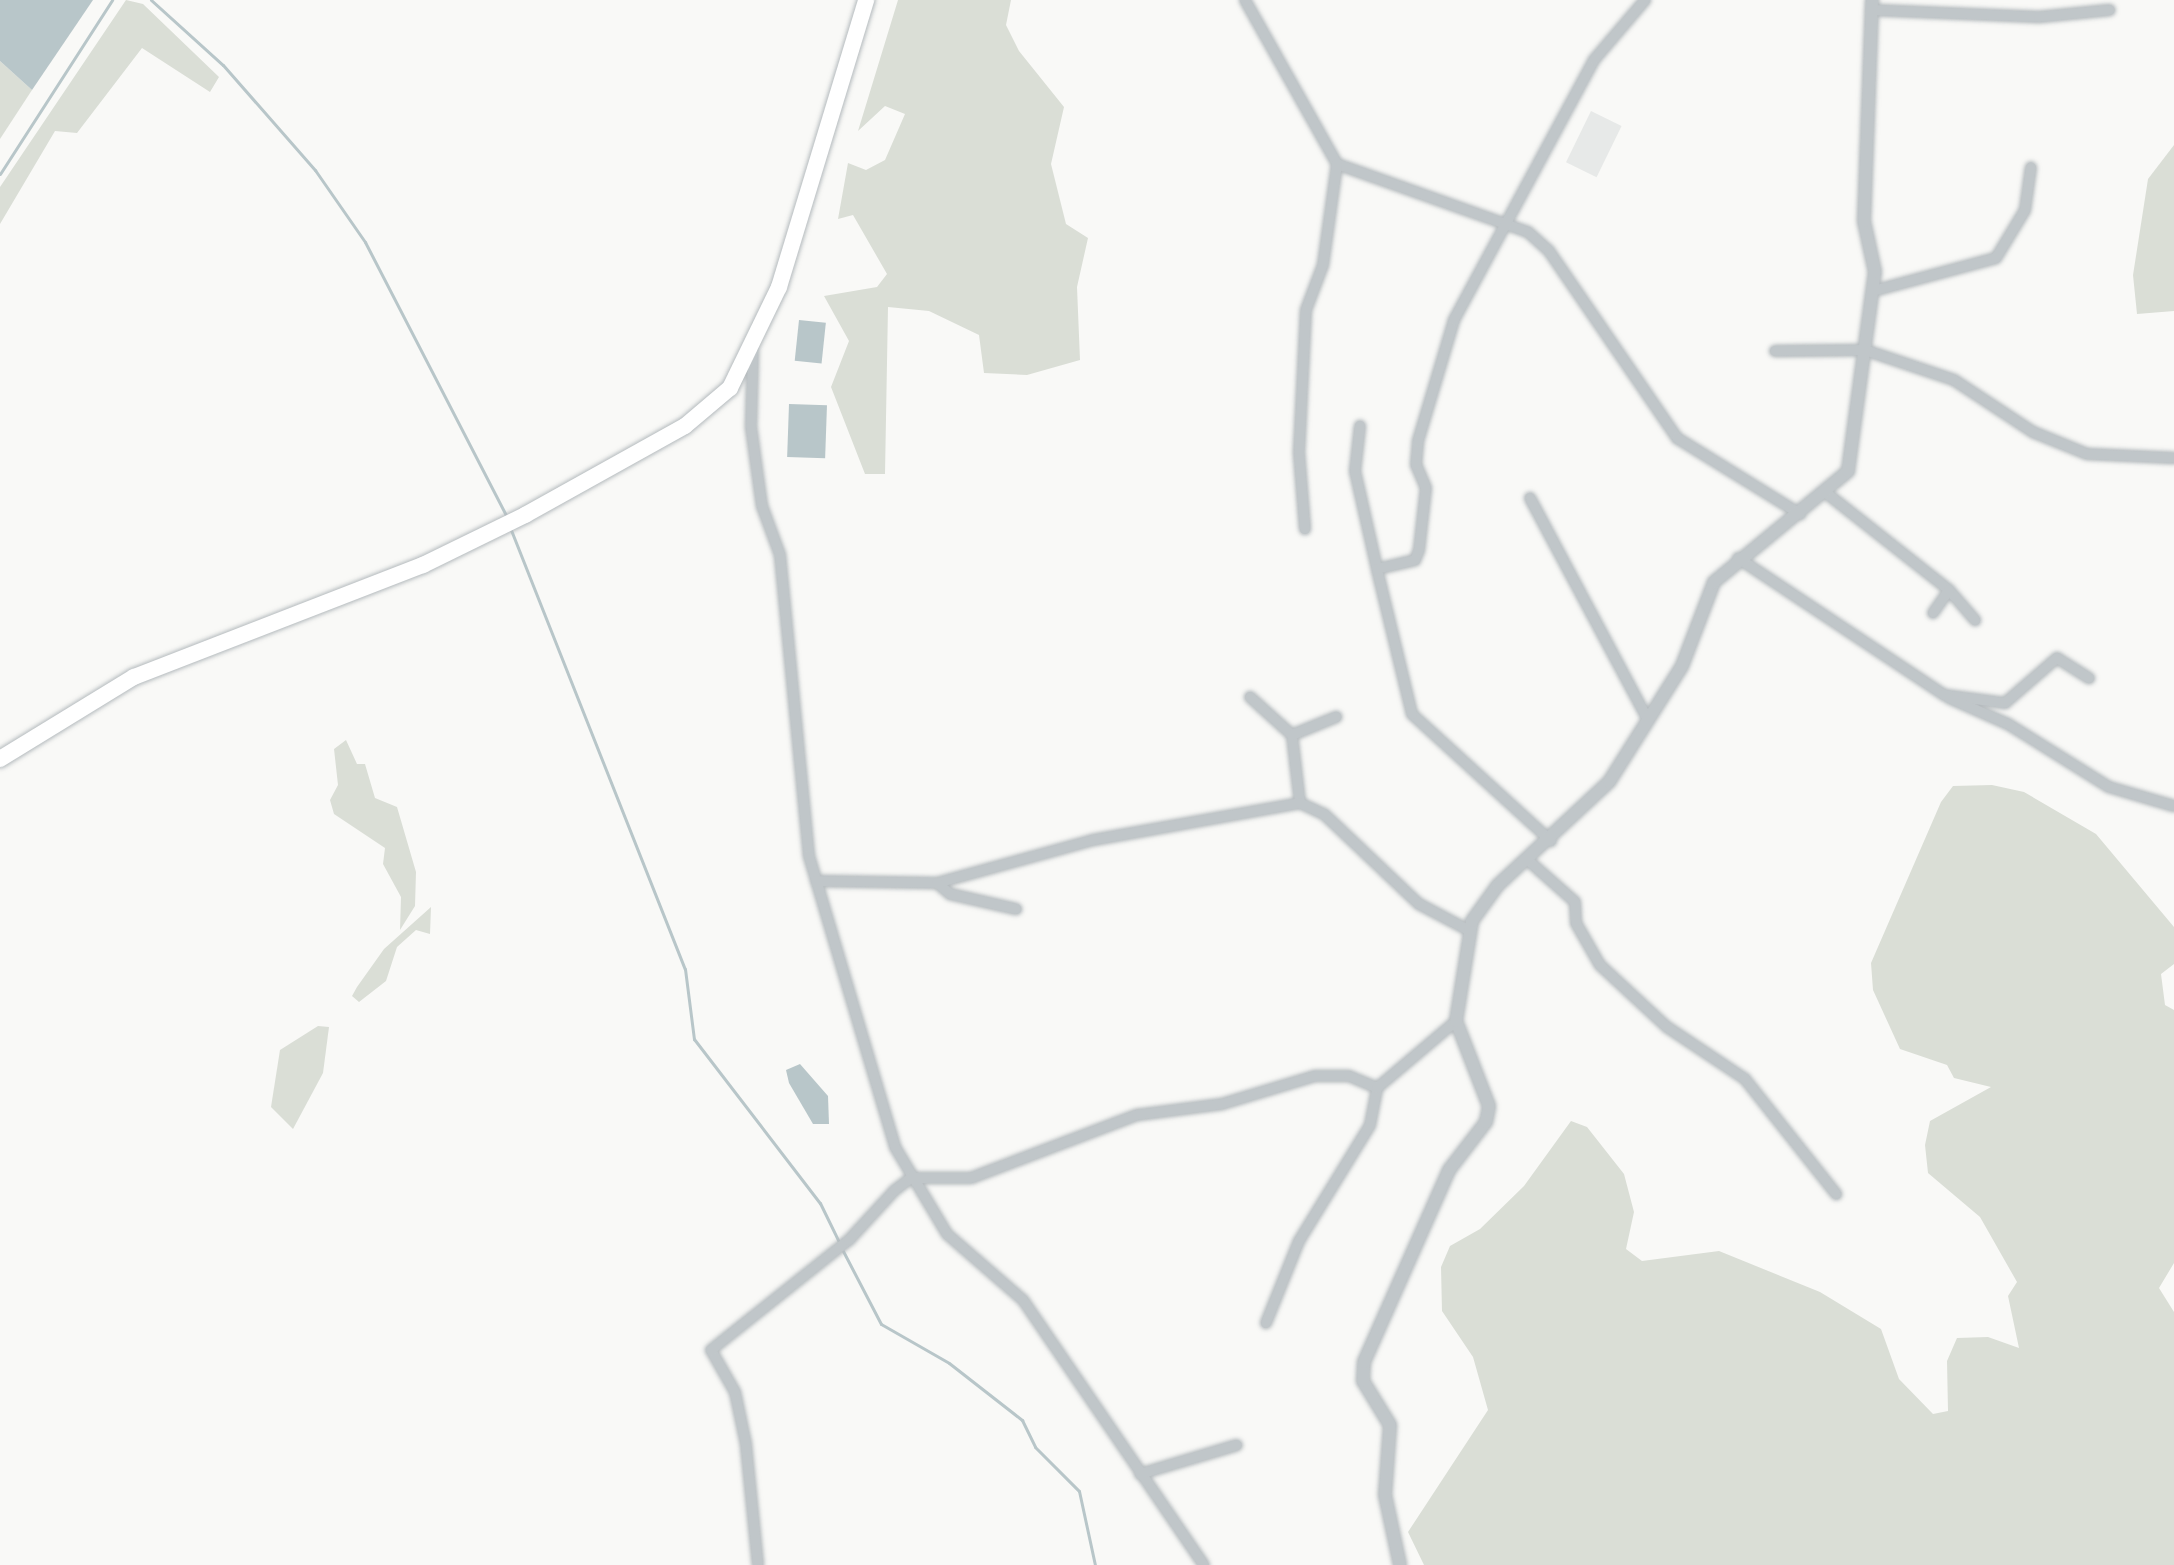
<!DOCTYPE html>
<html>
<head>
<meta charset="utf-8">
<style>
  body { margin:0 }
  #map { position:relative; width:2174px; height:1565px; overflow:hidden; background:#f9f9f7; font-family:"PT Sans Narrow",sans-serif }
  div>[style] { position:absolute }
  .built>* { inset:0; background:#e7e9e8; transform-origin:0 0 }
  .green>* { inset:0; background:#daded6 }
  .water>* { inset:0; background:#b8c6c9; transform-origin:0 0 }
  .stream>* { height:3px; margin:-1.5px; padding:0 1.5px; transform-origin:1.5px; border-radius:1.5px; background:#b8c6c9 }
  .roads { filter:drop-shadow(0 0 2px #b4babd) drop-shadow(0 0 2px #b4babd) }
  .minor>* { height:10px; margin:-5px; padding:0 5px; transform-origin:5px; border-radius:5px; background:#c0c6c9 }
  .tertiary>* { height:12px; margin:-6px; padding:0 6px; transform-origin:6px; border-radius:6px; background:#c0c6c9 }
  .primary>* { height:16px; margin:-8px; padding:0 8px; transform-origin:8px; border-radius:8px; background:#fff }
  span { translate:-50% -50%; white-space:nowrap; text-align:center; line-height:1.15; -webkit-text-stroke:8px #fff; paint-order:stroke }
</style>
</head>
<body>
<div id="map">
  <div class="built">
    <div style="left:1591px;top:111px;width:34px;height:57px;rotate:26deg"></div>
  </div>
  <div class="green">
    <div style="clip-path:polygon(126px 0,143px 4px,219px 77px,210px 92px,142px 48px,77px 133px,55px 131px,0 224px,0 187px)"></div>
    <div style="clip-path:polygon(898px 0,1011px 0,1006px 25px,1019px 51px,1064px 107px,1051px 164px,1066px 224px,1088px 238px,1077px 287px,1080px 360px,1027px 375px,984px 373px,979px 335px,929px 311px,888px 307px,885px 474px,865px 474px,831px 387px,849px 341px,824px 296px,877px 287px,887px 274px,853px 215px,838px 219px,848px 163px,866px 170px,885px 160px,905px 114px,885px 106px,858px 131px)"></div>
    <div style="clip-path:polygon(0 61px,32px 90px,0 139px)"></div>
    <div style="clip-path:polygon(2174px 145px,2174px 311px,2137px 314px,2133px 275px,2148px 179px)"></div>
    <div style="clip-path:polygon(346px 740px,357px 764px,365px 764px,375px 798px,397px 807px,416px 872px,415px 906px,400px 930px,401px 897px,383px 864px,385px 848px,334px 814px,330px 800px,338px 785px,334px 749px)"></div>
    <div style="clip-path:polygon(1992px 785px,2024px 792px,2096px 834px,2174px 927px,2174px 964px,2161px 974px,2165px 1005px,2174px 1010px,2174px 1263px,2159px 1288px,2174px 1312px,2174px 1565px,1424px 1565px,1408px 1532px,1488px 1410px,1473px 1357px,1442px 1311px,1441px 1267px,1450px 1246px,1480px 1229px,1524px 1186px,1571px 1121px,1587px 1127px,1624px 1174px,1634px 1212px,1626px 1249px,1642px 1261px,1719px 1251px,1820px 1292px,1881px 1329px,1899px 1379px,1933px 1414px,1948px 1411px,1947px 1361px,1957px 1338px,1988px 1337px,2019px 1348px,2008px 1296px,2017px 1282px,1980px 1217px,1928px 1173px,1925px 1145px,1930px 1121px,1991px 1087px,1954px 1078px,1947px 1065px,1900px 1049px,1873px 990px,1871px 963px,1941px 802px,1953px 786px)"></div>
    <div style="clip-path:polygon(431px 907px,430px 934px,416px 930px,397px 947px,386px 981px,359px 1002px,352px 996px,357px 987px,384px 949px)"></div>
    <div style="clip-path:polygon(318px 1026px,329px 1027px,323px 1073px,293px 1129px,271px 1107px,280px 1050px)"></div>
  </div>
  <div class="water">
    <div style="clip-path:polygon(0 0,93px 0,32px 90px,0 61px)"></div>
    <div style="left:799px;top:320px;width:27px;height:41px;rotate:6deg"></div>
    <div style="left:789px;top:404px;width:38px;height:53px;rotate:2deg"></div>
    <div style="clip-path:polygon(800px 1064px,828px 1096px,829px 1124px,813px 1124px,789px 1083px,786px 1070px)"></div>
  </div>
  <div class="stream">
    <div style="left:151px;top:0;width:97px;rotate:42.1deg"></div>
    <div style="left:223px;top:65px;width:140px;rotate:48.8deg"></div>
    <div style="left:315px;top:170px;width:88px;rotate:55.2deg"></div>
    <div style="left:365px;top:242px;width:312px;rotate:62.7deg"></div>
    <div style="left:0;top:174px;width:207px;rotate:-57.2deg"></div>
    <div style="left:511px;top:530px;width:472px;rotate:68.4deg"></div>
    <div style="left:685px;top:969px;width:71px;rotate:82.7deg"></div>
    <div style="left:694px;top:1039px;width:207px;rotate:52.5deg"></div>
    <div style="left:820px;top:1203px;width:46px;rotate:64deg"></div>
    <div style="left:843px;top:1251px;width:82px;rotate:62.5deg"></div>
    <div style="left:881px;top:1324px;width:78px;rotate:29.8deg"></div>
    <div style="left:949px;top:1363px;width:93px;rotate:38deg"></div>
    <div style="left:1022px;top:1420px;width:30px;rotate:64deg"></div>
    <div style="left:1035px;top:1447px;width:62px;rotate:45deg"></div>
    <div style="left:1079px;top:1491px;width:76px;rotate:77.8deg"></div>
  </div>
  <div class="roads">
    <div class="minor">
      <div style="left:1245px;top:0;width:188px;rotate:60.7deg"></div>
      <div style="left:1337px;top:164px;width:203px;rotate:19.6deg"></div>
      <div style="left:1528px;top:232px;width:28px;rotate:42deg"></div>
      <div style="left:1549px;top:251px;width:227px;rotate:55.6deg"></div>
      <div style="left:1677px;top:438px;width:145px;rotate:31.7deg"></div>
      <div style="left:1872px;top:10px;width:167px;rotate:2.4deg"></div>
      <div style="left:2039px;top:17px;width:71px;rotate:-5.6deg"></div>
      <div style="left:1873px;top:291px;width:127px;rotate:-15deg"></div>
      <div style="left:1996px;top:258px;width:56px;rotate:-58.9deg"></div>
      <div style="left:2025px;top:210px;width:43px;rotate:-82.1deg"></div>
      <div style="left:753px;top:351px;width:76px;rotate:91.5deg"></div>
      <div style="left:751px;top:427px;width:80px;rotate:82.1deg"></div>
      <div style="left:762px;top:506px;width:52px;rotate:69.8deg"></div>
      <div style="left:780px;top:555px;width:302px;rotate:84.5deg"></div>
      <div style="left:809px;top:856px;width:303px;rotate:73.5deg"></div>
      <div style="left:895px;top:1147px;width:101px;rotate:59.1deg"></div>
      <div style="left:947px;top:1234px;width:101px;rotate:41deg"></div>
      <div style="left:1023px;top:1300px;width:321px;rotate:55.7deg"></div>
      <div style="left:1775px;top:351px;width:90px;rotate:-0.6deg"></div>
      <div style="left:1865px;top:350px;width:94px;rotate:18.6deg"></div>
      <div style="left:1954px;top:380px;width:95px;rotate:33.4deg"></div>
      <div style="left:2033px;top:432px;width:58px;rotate:22.2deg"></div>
      <div style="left:2087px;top:454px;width:87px;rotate:2.6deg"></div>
      <div style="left:1360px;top:426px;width:45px;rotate:96.3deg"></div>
      <div style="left:1355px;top:471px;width:100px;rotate:77.3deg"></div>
      <div style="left:1825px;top:492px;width:158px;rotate:38.3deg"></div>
      <div style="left:1949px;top:590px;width:40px;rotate:49deg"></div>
      <div style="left:1530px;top:498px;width:249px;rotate:62deg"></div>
      <div style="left:1305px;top:529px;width:77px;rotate:-94.5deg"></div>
      <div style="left:1299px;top:452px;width:142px;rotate:-87.2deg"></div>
      <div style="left:1306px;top:310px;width:48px;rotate:-69.3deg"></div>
      <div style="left:1323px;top:265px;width:102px;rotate:-82.1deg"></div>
      <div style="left:1738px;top:558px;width:247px;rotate:33.6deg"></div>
      <div style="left:1944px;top:695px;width:62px;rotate:7.5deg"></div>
      <div style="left:2005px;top:703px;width:69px;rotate:-40.9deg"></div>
      <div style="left:2057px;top:658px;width:38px;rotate:32deg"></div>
      <div style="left:1933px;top:613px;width:28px;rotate:-55deg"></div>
      <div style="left:1250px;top:697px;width:57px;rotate:42.1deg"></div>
      <div style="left:1292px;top:735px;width:68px;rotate:83.3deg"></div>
      <div style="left:1949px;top:698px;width:64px;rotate:23.8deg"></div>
      <div style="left:2008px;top:724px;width:119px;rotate:32deg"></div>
      <div style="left:2109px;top:787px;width:68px;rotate:16.3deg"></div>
      <div style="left:1292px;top:735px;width:48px;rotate:-22.2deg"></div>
      <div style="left:1551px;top:841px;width:188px;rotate:-137.6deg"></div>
      <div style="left:1412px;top:714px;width:149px;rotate:-103.6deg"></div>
      <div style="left:1377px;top:569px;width:39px;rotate:-13deg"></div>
      <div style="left:1415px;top:560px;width:11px;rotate:-68deg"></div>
      <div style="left:1419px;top:550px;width:62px;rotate:-83.6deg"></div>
      <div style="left:1426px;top:488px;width:25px;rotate:-113deg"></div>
      <div style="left:1416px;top:465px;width:24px;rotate:-85deg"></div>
      <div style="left:1418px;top:441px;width:126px;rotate:-73.4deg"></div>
      <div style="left:1454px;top:320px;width:295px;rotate:-61.7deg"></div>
      <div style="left:1594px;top:60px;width:79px;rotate:-49.6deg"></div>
      <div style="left:1530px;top:862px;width:60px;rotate:41.6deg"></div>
      <div style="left:1575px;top:902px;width:21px;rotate:87deg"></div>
      <div style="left:1576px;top:923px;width:48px;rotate:60.3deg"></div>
      <div style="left:1600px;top:965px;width:91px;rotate:42.8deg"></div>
      <div style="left:1667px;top:1027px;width:94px;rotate:33.7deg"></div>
      <div style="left:1745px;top:1079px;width:147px;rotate:51.6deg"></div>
      <div style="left:816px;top:881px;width:121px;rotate:0.9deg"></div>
      <div style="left:937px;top:883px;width:162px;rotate:-15.4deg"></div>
      <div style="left:1093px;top:840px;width:210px;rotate:-10.1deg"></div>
      <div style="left:1300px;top:803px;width:26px;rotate:25deg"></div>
      <div style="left:1324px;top:814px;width:131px;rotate:43.5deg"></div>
      <div style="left:1419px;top:904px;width:58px;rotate:27.9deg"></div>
      <div style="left:937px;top:883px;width:17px;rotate:40deg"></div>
      <div style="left:950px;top:894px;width:68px;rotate:12.8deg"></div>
      <div style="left:1266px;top:1323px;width:88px;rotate:-68.1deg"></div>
      <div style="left:1299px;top:1241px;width:136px;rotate:-58.5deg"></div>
      <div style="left:1370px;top:1125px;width:38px;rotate:-79deg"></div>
      <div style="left:1140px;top:1474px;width:101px;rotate:-16.6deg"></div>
      <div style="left:758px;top:1565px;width:122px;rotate:-95.7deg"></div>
      <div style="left:746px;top:1444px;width:53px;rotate:-101.9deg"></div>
      <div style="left:735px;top:1392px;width:48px;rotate:-119.7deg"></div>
      <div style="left:711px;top:1350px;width:176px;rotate:-38.6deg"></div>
      <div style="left:849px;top:1240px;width:68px;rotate:-47.4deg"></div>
      <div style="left:895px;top:1190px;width:20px;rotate:-37deg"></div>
      <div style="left:911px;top:1178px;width:60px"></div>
      <div style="left:971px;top:1178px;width:178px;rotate:-20.8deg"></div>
      <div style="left:1137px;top:1115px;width:86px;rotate:-7.4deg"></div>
      <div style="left:1222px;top:1104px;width:97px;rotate:-16.8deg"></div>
      <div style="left:1315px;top:1076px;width:34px"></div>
      <div style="left:1349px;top:1076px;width:30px;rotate:23deg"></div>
      <div style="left:1377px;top:1088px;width:104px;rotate:-40.3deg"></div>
    </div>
    <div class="tertiary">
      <div style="left:1400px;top:1565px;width:72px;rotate:-102.1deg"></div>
      <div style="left:1385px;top:1495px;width:70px;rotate:-85.9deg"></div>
      <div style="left:1390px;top:1425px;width:52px;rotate:-121.5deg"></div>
      <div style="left:1363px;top:1381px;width:19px;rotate:-87deg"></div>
      <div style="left:1364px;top:1362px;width:210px;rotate:-66.1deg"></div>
      <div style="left:1449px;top:1170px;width:61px;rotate:-52.4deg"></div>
      <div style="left:1486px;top:1122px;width:16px;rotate:-79deg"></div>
      <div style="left:1489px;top:1106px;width:91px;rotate:-111.2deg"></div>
      <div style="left:1456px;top:1021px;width:101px;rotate:-80.9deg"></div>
      <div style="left:1472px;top:921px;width:44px;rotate:-54.2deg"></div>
      <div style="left:1498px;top:885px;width:151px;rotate:-42.9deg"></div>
      <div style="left:1609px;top:782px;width:137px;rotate:-57.8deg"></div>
      <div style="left:1682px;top:666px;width:90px;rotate:-69.1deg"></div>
      <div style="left:1714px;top:582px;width:174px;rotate:-39.6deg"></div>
      <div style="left:1848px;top:471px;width:201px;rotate:-82.3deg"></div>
      <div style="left:1875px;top:272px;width:52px;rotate:-102.2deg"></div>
      <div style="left:1864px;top:221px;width:221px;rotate:-87.9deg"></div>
    </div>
    <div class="primary">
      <div style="left:0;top:759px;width:157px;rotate:-31.5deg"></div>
      <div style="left:134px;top:677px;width:310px;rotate:-21.2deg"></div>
      <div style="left:423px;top:565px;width:114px;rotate:-26.1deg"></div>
      <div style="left:525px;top:515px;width:183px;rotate:-29.1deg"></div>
      <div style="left:685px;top:426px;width:59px;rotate:-40.2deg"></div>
      <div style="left:730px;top:388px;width:112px;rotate:-64.1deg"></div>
      <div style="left:779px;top:287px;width:300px;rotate:-73.1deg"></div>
    </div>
  </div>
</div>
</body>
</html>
